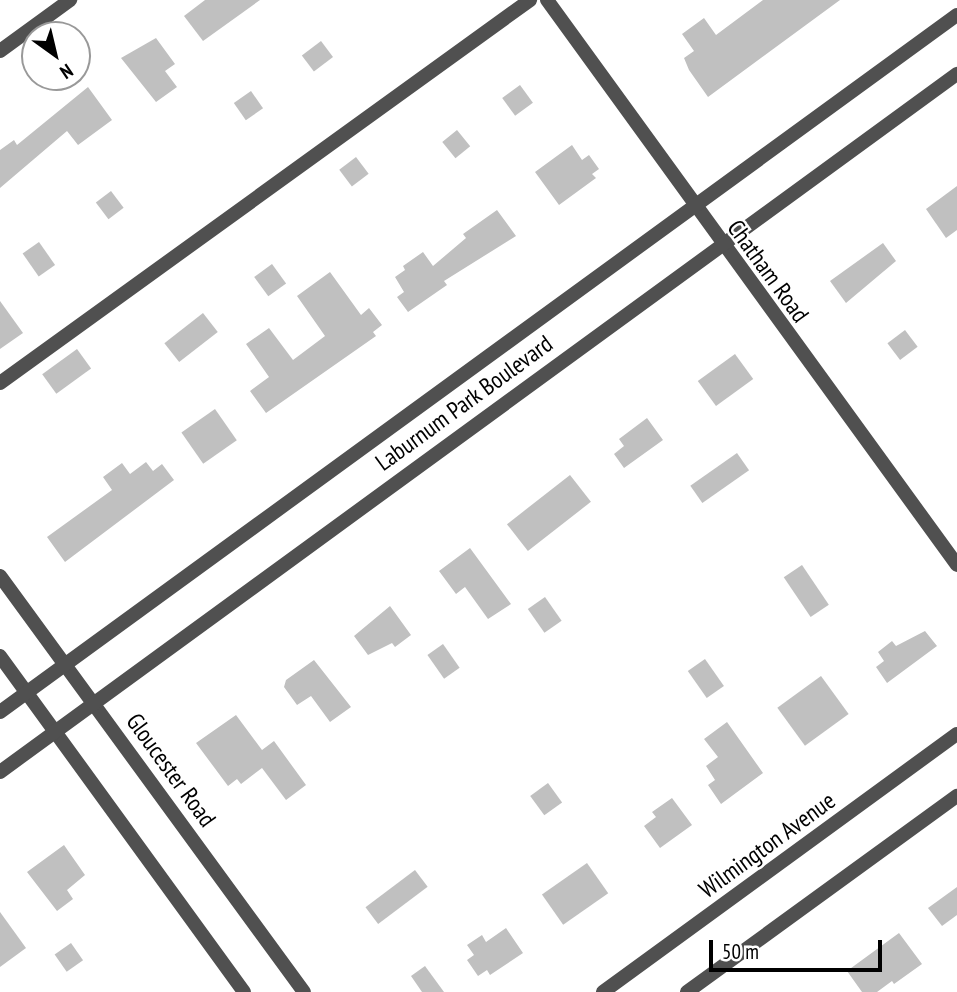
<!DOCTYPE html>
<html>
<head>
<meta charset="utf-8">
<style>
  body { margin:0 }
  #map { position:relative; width:957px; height:992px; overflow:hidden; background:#fff; font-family:"PT Sans Narrow",sans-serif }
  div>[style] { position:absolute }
  .building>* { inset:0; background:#c0c0c0; transform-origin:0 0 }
  .lane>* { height:14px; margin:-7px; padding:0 7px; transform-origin:7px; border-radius:7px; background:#505050 }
  .street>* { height:14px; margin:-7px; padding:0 7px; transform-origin:7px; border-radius:7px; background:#505050 }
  span { translate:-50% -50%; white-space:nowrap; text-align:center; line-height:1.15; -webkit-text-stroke:5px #fff; paint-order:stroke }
  .street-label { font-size:24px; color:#000 }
  .north { position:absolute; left:21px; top:21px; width:70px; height:70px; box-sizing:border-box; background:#fff; border:2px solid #999; border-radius:50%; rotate:146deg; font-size:19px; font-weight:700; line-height:28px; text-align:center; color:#000 }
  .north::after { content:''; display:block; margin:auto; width:24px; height:32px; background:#000; clip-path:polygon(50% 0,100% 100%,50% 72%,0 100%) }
  .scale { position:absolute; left:709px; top:940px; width:173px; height:32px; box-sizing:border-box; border:4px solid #000; border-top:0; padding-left:9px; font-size:21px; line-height:24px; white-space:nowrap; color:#000; -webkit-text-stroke:5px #fff; paint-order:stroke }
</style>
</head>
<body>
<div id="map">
  <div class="building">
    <div style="clip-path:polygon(205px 0,260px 0,203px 41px,184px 16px)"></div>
    <div style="clip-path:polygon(763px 0,840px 0,708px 97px,689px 70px,684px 58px,694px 51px,682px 34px,704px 18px,716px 35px)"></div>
    <div style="clip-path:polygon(156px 38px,175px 64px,165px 71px,177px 87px,156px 102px,121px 58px)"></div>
    <div style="left:321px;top:41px;width:20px;height:24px;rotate:53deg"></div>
    <div style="left:520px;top:85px;width:22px;height:22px;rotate:54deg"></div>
    <div style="clip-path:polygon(88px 87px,112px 120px,78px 145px,67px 131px,0 188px,0 150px,14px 140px,17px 145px)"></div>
    <div style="left:251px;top:91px;width:21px;height:21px;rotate:55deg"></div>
    <div style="left:457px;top:130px;width:21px;height:19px;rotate:51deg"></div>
    <div style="clip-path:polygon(572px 145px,582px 160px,589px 155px,599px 169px,592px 174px,596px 178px,559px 205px,535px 172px)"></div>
    <div style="left:356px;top:157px;width:21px;height:21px;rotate:53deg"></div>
    <div style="clip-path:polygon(957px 186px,957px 230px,946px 238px,926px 209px)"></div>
    <div style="left:111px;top:191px;width:21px;height:19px;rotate:53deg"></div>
    <div style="clip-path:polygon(497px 210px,516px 236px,444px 281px,447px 285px,408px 312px,397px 297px,404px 292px,395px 277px,405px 270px,403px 266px,423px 252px,433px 266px,466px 238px,463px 234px)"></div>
    <div style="left:39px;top:242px;width:28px;height:20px;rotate:55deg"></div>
    <div style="clip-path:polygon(883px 243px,896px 261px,846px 303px,830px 281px)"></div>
    <div style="left:272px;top:264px;width:24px;height:22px;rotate:54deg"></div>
    <div style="clip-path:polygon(330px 272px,361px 315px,369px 308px,382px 325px,373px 332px,376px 336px,266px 413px,250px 391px,269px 377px,246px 344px,269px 328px,293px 360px,325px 336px,297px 296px)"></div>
    <div style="clip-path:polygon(0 301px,23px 333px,0 349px)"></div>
    <div style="left:203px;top:313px;width:24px;height:49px;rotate:52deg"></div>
    <div style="left:905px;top:330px;width:21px;height:22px;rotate:53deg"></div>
    <div style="left:77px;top:349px;width:24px;height:43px;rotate:54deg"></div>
    <div style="left:735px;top:354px;width:31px;height:46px;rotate:54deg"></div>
    <div style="left:215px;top:409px;width:38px;height:41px;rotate:55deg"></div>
    <div style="clip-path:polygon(647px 418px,663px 440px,624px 468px,614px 454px,624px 446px,619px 439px)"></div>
    <div style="left:737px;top:453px;width:21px;height:57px;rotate:55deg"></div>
    <div style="clip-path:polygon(146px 462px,153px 471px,162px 464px,174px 480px,65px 562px,47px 537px,112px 490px,103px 477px,122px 463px,130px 474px)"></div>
    <div style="left:570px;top:475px;width:34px;height:80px;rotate:52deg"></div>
    <div style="clip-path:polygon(470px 548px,511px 604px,488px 619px,465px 587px,456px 594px,439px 571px)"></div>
    <div style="left:802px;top:565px;width:48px;height:22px;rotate:56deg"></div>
    <div style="left:545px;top:597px;width:29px;height:21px;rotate:55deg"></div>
    <div style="clip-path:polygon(390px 606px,411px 635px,395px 647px,392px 643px,368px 655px,354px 636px)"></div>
    <div style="clip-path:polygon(925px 631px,937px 646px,887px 683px,876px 667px,884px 661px,878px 652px,892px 641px,896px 646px)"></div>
    <div style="left:443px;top:644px;width:29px;height:19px;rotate:55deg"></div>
    <div style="left:705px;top:659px;width:33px;height:21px;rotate:55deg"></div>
    <div style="clip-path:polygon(314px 660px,351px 707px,330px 722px,311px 696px,297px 705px,284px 687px,286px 680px)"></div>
    <div style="left:821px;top:676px;width:47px;height:54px;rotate:54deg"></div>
    <div style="clip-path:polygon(236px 715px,262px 750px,274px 741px,306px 785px,286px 800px,262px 768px,241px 784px,237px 779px,228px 786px,196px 743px)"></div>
    <div style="clip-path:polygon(727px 722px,763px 773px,721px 804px,708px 785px,715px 780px,706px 766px,718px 757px,704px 739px)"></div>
    <div style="left:548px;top:783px;width:24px;height:22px;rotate:54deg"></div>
    <div style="clip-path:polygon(672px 798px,692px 825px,660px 848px,644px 826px,656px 817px,652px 812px)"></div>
    <div style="clip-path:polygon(64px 845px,85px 875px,67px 890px,73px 899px,57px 911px,27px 872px)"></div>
    <div style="left:587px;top:863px;width:37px;height:55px;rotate:55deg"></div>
    <div style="left:415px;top:870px;width:21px;height:62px;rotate:53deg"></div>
    <div style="clip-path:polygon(957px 887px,957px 915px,942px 926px,928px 908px)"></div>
    <div style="clip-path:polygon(0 912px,26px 948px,0 967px)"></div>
    <div style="clip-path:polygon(506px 928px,523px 953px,490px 975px,487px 970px,478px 976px,467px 960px,474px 955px,467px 945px,482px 935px,486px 942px)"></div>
    <div style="clip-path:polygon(899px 933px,922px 964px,894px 984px,892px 981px,877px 992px,862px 992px,847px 971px)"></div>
    <div style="left:71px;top:943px;width:21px;height:20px;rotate:55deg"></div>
    <div style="clip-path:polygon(425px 966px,444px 992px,422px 992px,411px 976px)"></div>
  </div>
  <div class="lane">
    <div style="left:0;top:383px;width:654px;rotate:-35.85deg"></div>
  </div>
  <div class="street">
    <div style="left:547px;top:0;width:698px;rotate:54.03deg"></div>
    <div style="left:0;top:51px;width:87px;rotate:-36.1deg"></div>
    <div style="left:0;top:576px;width:515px;rotate:53.84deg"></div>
    <div style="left:0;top:656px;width:415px;rotate:54deg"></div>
    <div style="left:0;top:712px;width:1184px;rotate:-36.07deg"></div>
    <div style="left:0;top:772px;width:1185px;rotate:-36.11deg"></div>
    <div style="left:603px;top:992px;width:438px;rotate:-36.1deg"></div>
    <div style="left:687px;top:992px;width:334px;rotate:-36deg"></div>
  </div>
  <div class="street-label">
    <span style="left:768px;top:271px;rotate:54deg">Chatham Road</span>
    <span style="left:464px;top:403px;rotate:-36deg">Laburnum Park Boulevard</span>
    <span style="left:171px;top:770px;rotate:54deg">Gloucester Road</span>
    <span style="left:767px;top:845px;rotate:-36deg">Wilmington Avenue</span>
  </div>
  <div class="north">N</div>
  <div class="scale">50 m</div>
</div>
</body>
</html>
